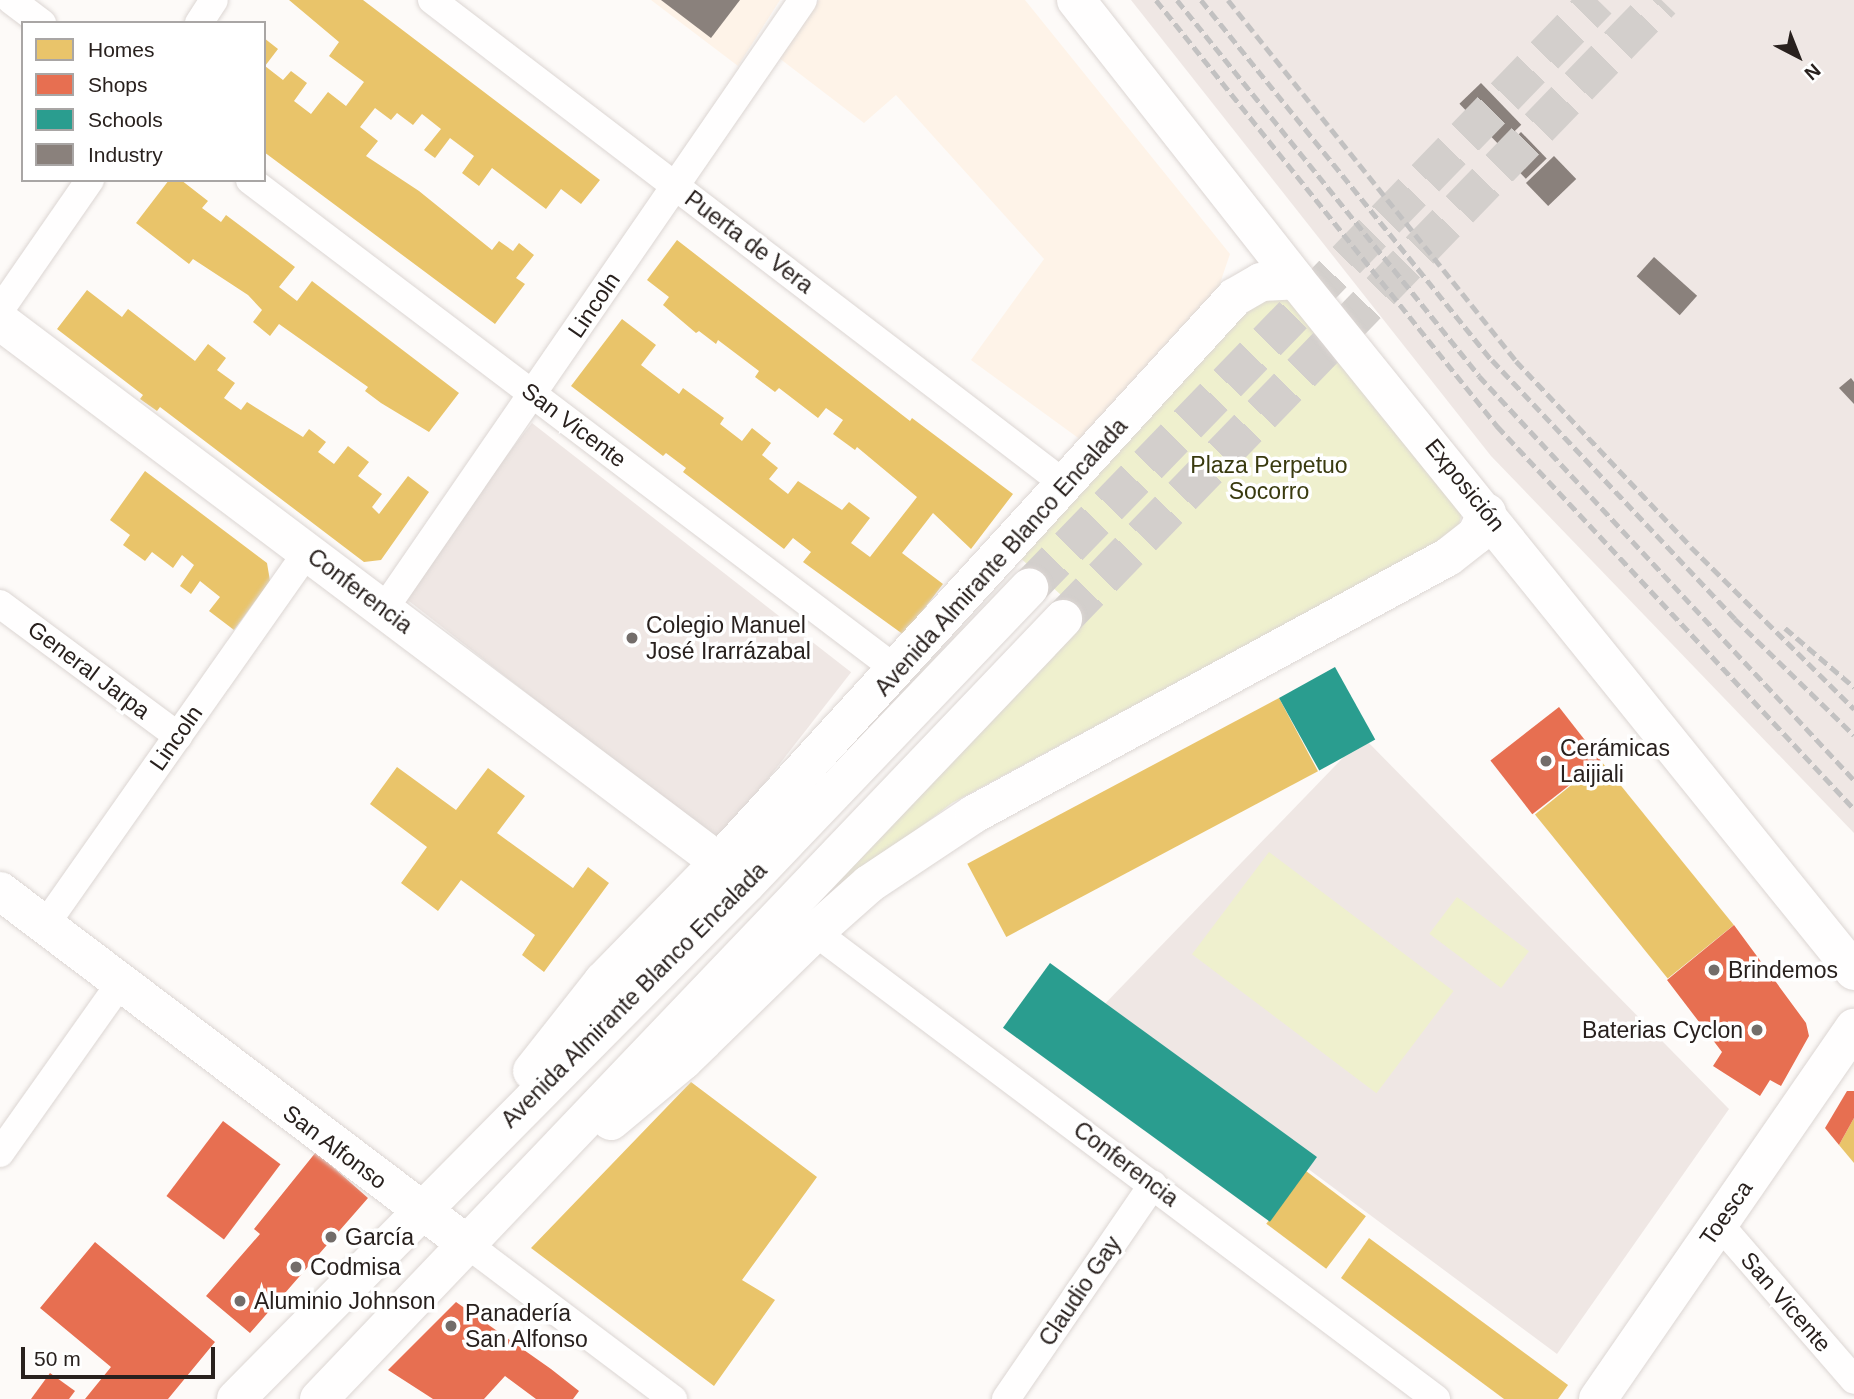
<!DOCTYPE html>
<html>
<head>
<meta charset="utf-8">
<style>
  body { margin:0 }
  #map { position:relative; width:1854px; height:1399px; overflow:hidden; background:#fdfaf8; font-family:Helvetica,sans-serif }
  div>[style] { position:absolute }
  .industrial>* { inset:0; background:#fef3e8 }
  .built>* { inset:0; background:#efe7e4; transform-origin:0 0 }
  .green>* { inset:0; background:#eff0ce; transform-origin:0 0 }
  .homes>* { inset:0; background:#e9c46a; transform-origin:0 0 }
  .shops>* { inset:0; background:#e76f51; transform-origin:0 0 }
  .schools>* { inset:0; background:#2a9d8f; transform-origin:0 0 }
  .industry>* { inset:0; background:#8a817c; transform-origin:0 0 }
  .primary-tunnel>* { height:38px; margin-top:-19px; transform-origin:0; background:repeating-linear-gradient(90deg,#d3cfcc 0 38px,transparent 0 57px) }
  .roads { filter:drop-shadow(0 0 2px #dcd6d3) drop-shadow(0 0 2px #dcd6d3) }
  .street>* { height:28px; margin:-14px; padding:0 14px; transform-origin:14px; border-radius:14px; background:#fffefe }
  .secondary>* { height:38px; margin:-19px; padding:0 19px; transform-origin:19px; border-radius:19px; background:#fffefe }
  .primary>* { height:38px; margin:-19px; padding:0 19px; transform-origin:19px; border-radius:19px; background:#fffefe }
  .rail>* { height:5px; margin-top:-2.5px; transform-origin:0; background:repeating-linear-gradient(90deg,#c2c1c1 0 10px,transparent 0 15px) }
  .dots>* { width:19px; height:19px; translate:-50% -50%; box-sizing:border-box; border:4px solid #fff; border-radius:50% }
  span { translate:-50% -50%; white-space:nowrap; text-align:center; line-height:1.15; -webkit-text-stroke:7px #fff; paint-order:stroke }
  .street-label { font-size:23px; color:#29211e }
  .park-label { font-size:23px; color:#393a0f }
  .poi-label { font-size:23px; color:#29211e }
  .left { translate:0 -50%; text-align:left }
  .right { translate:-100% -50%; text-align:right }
  .legend { position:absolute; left:21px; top:21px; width:245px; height:161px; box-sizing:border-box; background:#fff; border:2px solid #a9a6a5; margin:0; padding:9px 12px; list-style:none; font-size:21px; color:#29211e }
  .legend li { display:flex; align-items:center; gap:14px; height:35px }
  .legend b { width:35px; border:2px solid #a9a6a5 }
  .north { position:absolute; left:1763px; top:21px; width:70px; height:70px; -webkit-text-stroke:5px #fff; paint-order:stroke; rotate:138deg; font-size:19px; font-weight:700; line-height:28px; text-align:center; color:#29211e }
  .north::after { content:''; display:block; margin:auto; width:24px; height:32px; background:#29211e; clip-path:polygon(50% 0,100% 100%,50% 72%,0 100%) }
  .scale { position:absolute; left:21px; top:1347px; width:194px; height:32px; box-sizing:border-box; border:4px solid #29211e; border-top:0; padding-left:9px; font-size:21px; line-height:24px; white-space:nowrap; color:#29211e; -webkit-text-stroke:5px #fff; paint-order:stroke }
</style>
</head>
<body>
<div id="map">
  <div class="industrial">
    <div style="clip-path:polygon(651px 0,780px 0,738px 66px)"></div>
    <div style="clip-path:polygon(819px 0,1025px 0,1230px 254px,1217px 292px,1081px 440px,971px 360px,1044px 259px,896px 95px,864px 123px,779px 58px)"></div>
  </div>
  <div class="built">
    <div style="clip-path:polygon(1131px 0,1854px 0,1854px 833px,1491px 456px)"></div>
    <div style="left:532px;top:423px;width:405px;height:216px;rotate:38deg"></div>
    <div style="clip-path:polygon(1363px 737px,1729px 1109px,1557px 1354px,1097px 1012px)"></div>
  </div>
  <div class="green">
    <div style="clip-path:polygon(1285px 292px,1463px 506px,1459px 525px,1440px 541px,952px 803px,845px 884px,828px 889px,1083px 615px,1016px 554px,1249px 294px)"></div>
    <div style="left:1269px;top:852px;width:231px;height:128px;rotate:37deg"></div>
    <div style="left:1457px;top:897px;width:90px;height:46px;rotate:37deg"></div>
  </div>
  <div class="homes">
    <div style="clip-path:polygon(289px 0,363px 0,600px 180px,581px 204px,561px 189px,546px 209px,492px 168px,479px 186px,462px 173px,474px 156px,450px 138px,435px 158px,424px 150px,441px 129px,422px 114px,413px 125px,397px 113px,391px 120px,375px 108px,360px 127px,378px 141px,366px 156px,419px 191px,492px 250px,499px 241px,513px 251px,519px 243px,534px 255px,516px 278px,525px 284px,495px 324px,264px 152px,264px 38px,278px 49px,265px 66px,283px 80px,291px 71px,307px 83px,294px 101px,311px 114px,328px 92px,346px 106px,364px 82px,329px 56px,339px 42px)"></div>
    <div style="clip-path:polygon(169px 180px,181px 180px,208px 201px,202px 208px,221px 222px,226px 215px,295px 267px,279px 287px,297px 301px,312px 281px,459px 393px,429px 432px,381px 403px,365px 391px,368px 387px,279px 324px,270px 336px,253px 322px,262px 310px,248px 295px,193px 259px,189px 264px,136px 223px)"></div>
    <div style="clip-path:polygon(677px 240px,910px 421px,912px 418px,1013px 494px,971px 549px,933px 513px,902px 553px,943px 584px,904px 635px,803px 562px,811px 552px,793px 538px,784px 549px,683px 472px,686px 468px,666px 453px,663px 456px,571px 386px,622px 319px,656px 345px,641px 365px,679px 394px,683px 388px,724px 418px,720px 424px,742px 441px,752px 428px,771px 443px,762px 455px,778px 468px,769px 479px,788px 494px,798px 481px,842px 510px,849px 502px,870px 518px,851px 543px,870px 557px,917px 497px,857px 447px,855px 450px,833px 434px,843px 420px,826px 408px,818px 418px,779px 388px,775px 392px,755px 377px,759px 371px,718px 340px,716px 344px,699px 331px,696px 333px,663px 305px,669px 297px,647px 280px)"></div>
    <div style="clip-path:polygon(87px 290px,122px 317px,128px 309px,195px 361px,208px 344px,226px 358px,217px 370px,235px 383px,224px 398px,241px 410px,247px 402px,303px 437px,309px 429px,326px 442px,318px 452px,334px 464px,348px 446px,369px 462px,358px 476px,382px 494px,372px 507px,379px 514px,408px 476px,429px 492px,381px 560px,364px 562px,160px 407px,157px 411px,140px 399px,143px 395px,57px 329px)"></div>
    <div style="clip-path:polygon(145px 471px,267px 563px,270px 581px,234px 630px,209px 611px,220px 597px,200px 581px,191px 594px,180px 586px,194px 565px,182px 555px,173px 568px,152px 552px,145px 561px,123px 545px,130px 535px,110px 520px)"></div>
    <div style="left:1279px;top:698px;width:83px;height:353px;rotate:62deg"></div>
    <div style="left:1601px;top:761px;width:211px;height:85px;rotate:51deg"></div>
    <div style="clip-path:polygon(397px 767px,456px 810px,488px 768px,525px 796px,497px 833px,573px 888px,588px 867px,609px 883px,544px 972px,522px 955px,535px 935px,461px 880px,438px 911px,401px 883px,427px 847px,370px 804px)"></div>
    <div style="clip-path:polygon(691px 1082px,817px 1177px,742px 1280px,775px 1300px,714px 1386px,531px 1248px)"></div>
    <div style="clip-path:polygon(1854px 1118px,1854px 1163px,1839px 1145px)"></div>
    <div style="left:1306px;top:1171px;width:75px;height:66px;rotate:37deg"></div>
    <div style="clip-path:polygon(1369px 1238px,1568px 1385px,1558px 1399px,1504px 1399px,1341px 1278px)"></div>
  </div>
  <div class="shops">
    <div style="left:1559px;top:707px;width:68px;height:87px;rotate:52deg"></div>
    <div style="clip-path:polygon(1734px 925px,1806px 1023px,1809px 1036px,1781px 1086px,1770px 1080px,1760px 1096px,1713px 1066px,1722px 1052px,1667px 980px)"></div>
    <div style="clip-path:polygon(1847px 1091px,1854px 1091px,1854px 1118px,1839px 1145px,1825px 1128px)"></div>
    <div style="left:223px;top:1121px;width:72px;height:94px;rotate:37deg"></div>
    <div style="clip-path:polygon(316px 1152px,368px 1198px,250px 1333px,206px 1296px,260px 1234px,254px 1229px)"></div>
    <div style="clip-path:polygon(95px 1242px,215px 1342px,168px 1399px,85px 1399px,111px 1367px,40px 1308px)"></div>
    <div style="clip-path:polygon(456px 1302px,551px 1369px,579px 1391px,573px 1399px,536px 1399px,505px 1376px,484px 1399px,433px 1399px,388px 1370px)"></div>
    <div style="clip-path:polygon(50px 1373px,75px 1391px,69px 1399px,31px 1399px)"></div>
  </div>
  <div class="schools">
    <div style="left:1335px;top:667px;width:83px;height:64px;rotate:61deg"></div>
    <div style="left:1050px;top:963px;width:330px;height:80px;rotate:36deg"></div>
  </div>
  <div class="industry">
    <div style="clip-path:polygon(661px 0,740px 0,711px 38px)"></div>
    <div style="left:1481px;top:83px;width:58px;height:30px;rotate:46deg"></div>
    <div style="left:1521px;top:132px;width:37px;height:29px;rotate:46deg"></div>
    <div style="left:1554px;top:156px;width:32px;height:39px;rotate:46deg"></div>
    <div style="left:1654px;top:257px;width:58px;height:26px;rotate:42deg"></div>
    <div style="clip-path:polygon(1851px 378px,1854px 382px,1854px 404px,1839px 388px)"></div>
  </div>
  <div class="primary-tunnel">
    <div style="left:1029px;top:588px;width:818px;rotate:-45.94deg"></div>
    <div style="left:1063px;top:619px;width:861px;rotate:-45.94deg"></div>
  </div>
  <div class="roads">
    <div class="street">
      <div style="left:11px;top:0;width:39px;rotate:37deg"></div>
      <div style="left:432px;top:0;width:798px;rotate:37.42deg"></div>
      <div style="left:199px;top:23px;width:27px;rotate:-57deg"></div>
      <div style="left:250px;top:180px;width:813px;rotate:37.15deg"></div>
      <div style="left:0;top:310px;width:158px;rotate:-55.3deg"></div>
      <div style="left:0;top:604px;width:222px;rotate:36.6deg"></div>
      <div style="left:384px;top:609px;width:739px;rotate:-55.47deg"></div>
      <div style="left:45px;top:925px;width:456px;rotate:-54.9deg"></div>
      <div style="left:815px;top:932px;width:777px;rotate:36.94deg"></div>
      <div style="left:0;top:1153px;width:209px;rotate:-54.7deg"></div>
      <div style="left:1719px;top:1224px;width:206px;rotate:49.1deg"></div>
      <div style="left:467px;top:1244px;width:258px;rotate:37deg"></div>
      <div style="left:1006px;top:1399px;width:260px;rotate:-55.6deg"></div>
    </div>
    <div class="secondary">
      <div style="left:0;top:321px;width:900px;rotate:36.96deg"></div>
      <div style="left:719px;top:862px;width:765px;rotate:-47.6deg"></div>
      <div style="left:1235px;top:297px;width:30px;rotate:-30deg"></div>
      <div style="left:1261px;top:282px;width:35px;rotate:-3deg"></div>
      <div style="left:0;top:891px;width:585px;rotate:37.09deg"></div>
      <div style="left:815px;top:932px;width:72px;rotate:-41.6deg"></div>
      <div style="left:869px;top:884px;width:126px;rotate:-33.7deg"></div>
      <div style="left:974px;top:814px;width:539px;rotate:-28.47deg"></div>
      <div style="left:1448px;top:557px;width:36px;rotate:-38deg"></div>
      <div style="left:1476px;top:535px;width:25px;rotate:-64deg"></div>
      <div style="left:1598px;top:1399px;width:451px;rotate:-55.4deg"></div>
    </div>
    <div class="primary">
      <div style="left:1076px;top:0;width:356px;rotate:51.8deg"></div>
      <div style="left:1296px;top:280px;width:888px;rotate:51.08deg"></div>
      <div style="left:532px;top:1071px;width:115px;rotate:-51.7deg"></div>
      <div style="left:603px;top:981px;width:166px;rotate:-45.7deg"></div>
      <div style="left:611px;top:1121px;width:95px;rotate:-39.9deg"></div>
      <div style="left:684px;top:1060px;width:183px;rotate:-44.3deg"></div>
      <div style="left:236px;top:1399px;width:725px;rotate:-45.28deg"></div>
      <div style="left:746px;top:884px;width:410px;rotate:-46.3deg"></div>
      <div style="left:319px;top:1399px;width:1078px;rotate:-46.35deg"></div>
    </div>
  </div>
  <div class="rail">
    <div style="left:1156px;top:0;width:546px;rotate:51.32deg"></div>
    <div style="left:1497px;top:426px;width:524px;rotate:47.01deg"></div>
    <div style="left:1177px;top:0;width:482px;rotate:51.2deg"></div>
    <div style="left:1479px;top:376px;width:551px;rotate:47.13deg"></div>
    <div style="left:1201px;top:0;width:463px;rotate:51.1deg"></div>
    <div style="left:1492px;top:360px;width:355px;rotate:46.8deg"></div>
    <div style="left:1735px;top:619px;width:166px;rotate:44.3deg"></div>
    <div style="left:1228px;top:0;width:462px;rotate:51.4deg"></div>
    <div style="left:1516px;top:361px;width:255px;rotate:46.7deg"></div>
    <div style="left:1691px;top:547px;width:230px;rotate:44.8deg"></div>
    <div style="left:1785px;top:628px;width:91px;rotate:40.5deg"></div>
  </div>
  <div class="dots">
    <div style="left:632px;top:638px;background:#736d6a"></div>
    <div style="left:1546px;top:761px;background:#736d6a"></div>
    <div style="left:1714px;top:970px;background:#736d6a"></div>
    <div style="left:1757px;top:1030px;background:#736d6a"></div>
    <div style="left:331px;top:1237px;background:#736d6a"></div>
    <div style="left:296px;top:1267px;background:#736d6a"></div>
    <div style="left:240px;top:1301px;background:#736d6a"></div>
    <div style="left:451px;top:1326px;background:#736d6a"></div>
  </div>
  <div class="street-label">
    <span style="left:749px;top:242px;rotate:37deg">Puerta de Vera</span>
    <span style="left:594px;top:305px;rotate:-56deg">Lincoln</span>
    <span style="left:574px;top:425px;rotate:37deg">San Vicente</span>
    <span style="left:1465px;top:485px;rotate:51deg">Exposición</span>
    <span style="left:1001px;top:557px;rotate:-48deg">Avenida Almirante Blanco Encalada</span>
    <span style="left:360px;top:591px;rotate:37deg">Conferencia</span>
    <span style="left:89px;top:670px;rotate:37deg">General Jarpa</span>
    <span style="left:176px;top:738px;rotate:-55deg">Lincoln</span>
    <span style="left:634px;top:995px;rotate:-45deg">Avenida Almirante Blanco Encalada</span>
    <span style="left:335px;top:1147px;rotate:37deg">San Alfonso</span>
    <span style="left:1126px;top:1164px;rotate:37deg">Conferencia</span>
    <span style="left:1726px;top:1213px;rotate:-55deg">Toesca</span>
    <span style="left:1080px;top:1291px;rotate:-56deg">Claudio Gay</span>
    <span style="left:1786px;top:1302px;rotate:49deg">San Vicente</span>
  </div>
  <div class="park-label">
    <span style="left:1269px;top:478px">Plaza Perpetuo<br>Socorro</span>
  </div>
  <div class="poi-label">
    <span class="left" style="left:646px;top:638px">Colegio Manuel<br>José Irarrázabal</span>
    <span class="left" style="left:1560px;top:761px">Cerámicas<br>Laijiali</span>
    <span class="left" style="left:1728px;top:970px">Brindemos</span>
    <span class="right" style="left:1743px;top:1030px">Baterias Cyclon</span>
    <span class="left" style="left:345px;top:1237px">García</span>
    <span class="left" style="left:310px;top:1267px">Codmisa</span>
    <span class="left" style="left:254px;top:1301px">Aluminio Johnson</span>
    <span class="left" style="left:465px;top:1326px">Panadería<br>San Alfonso</span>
  </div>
  <ul class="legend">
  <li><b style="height:19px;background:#e9c46a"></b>Homes</li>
  <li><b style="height:19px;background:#e76f51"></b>Shops</li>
  <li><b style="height:19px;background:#2a9d8f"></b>Schools</li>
  <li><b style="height:19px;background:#8a817c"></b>Industry</li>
  </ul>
  <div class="north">N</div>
  <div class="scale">50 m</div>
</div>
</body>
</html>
